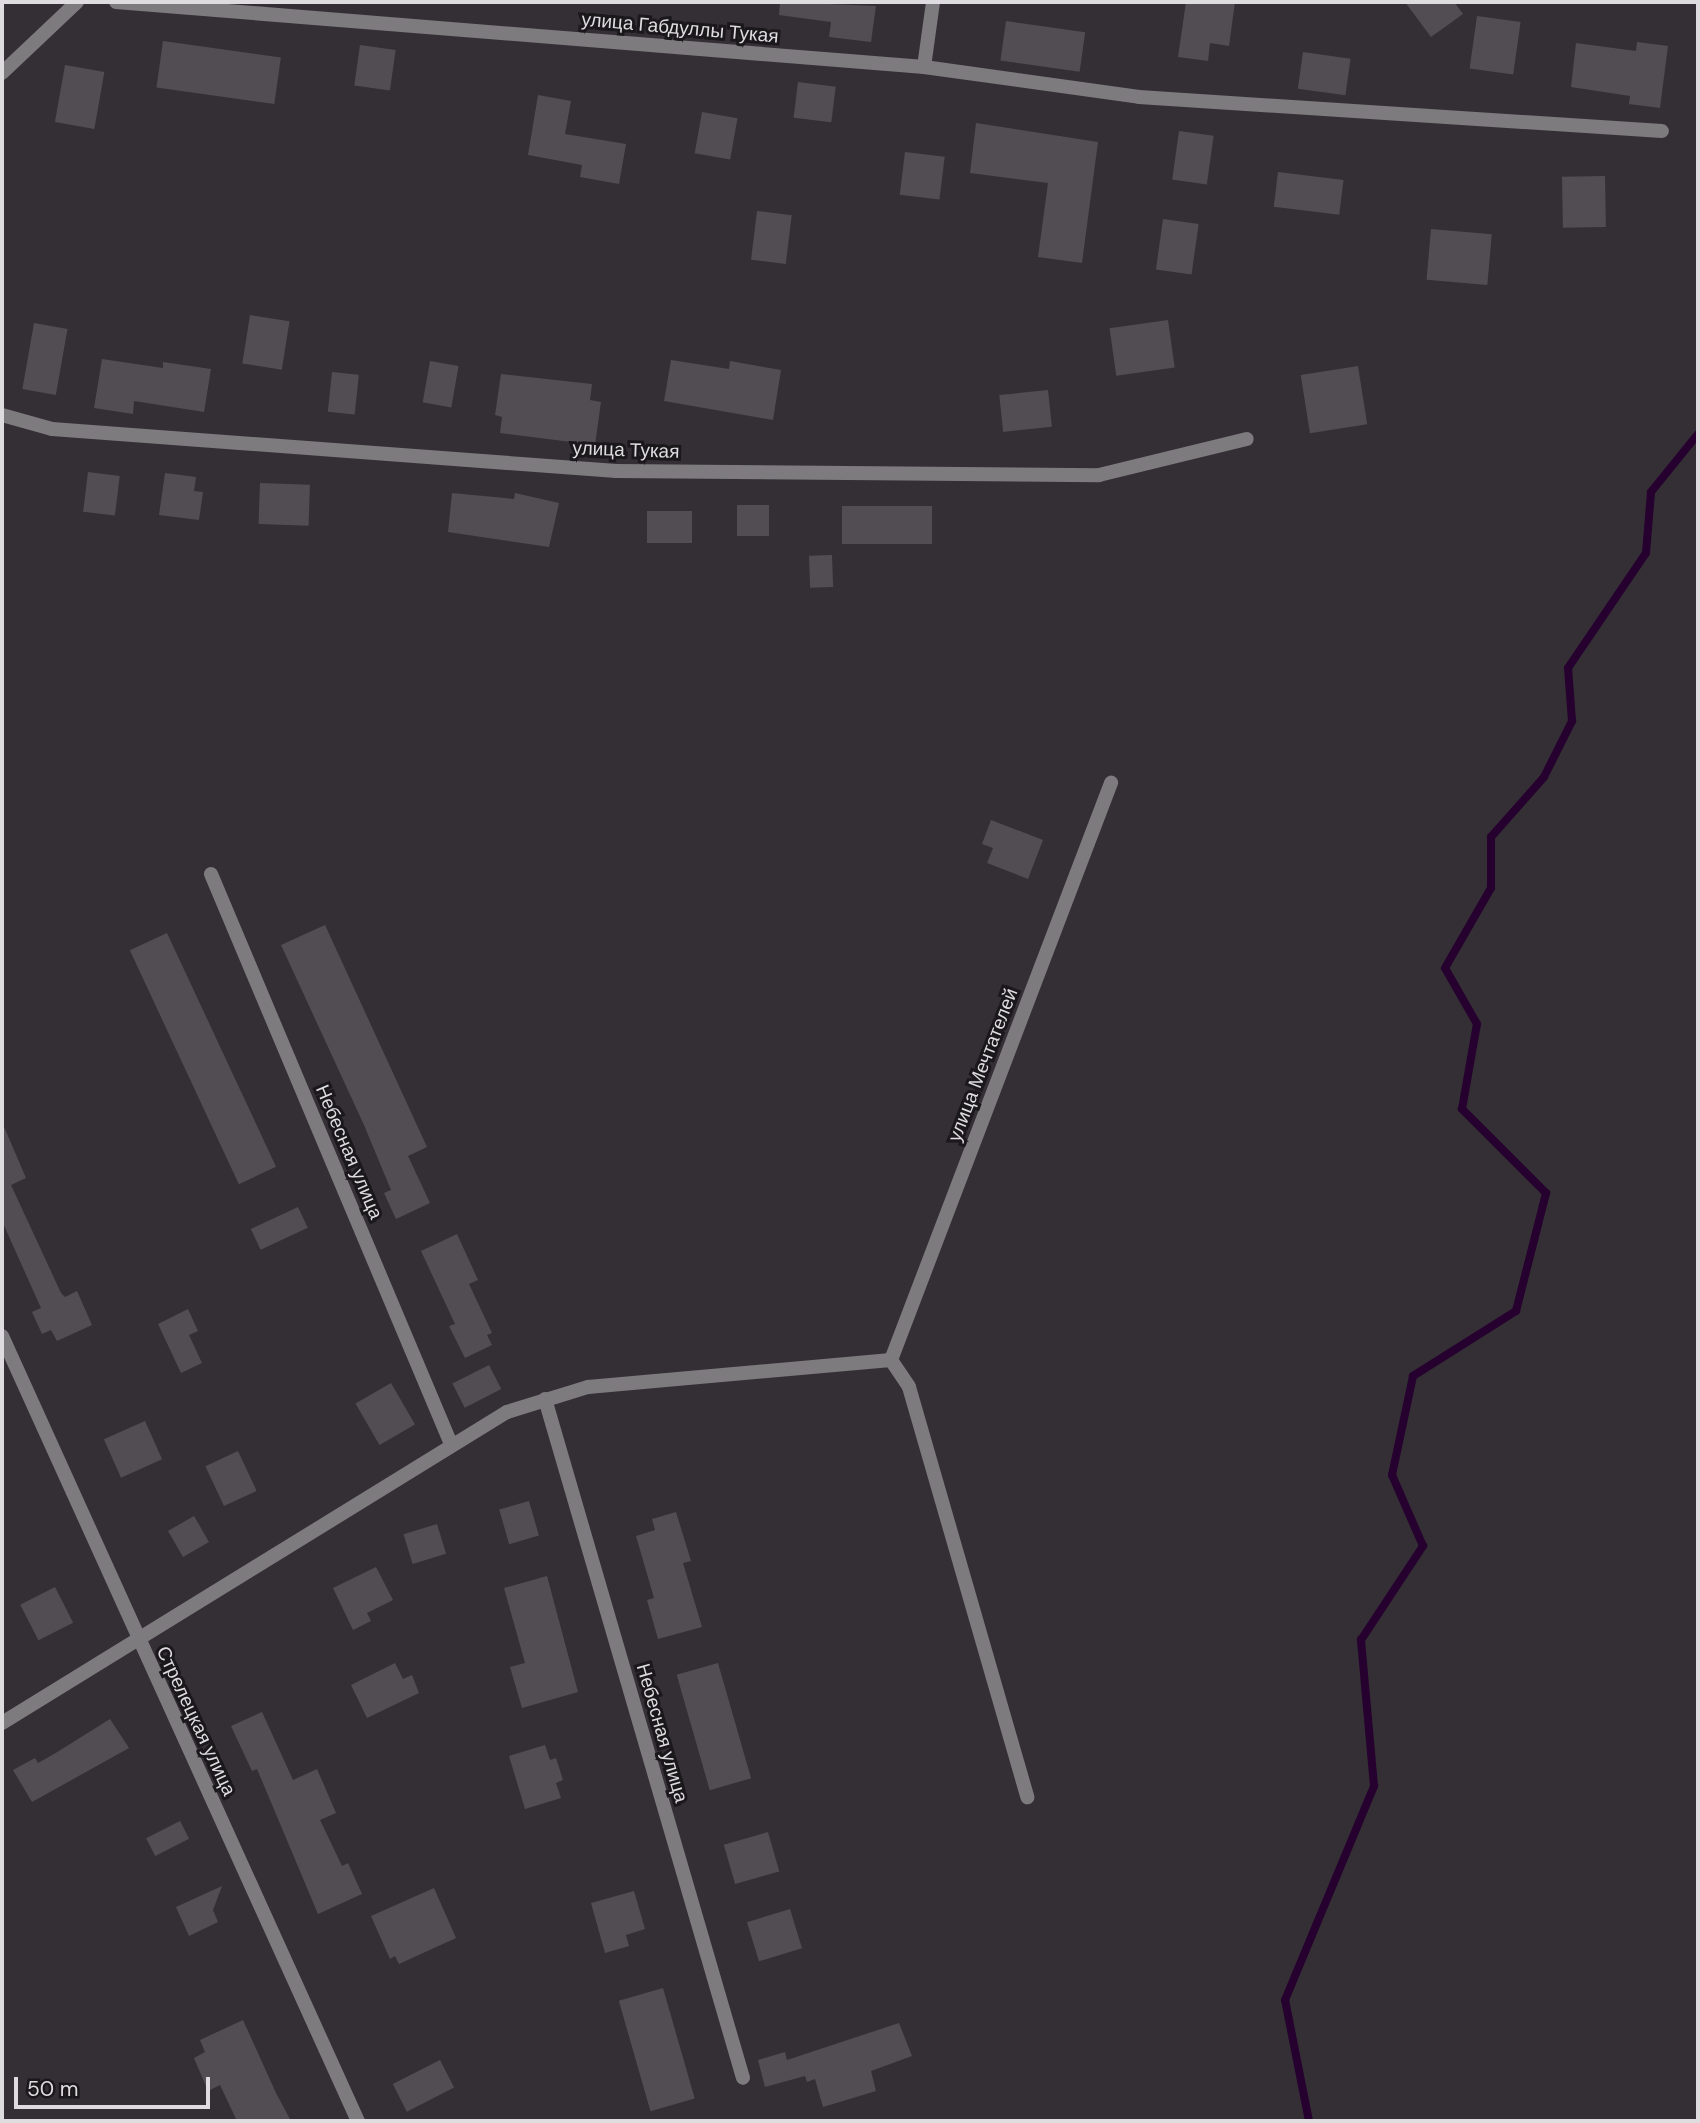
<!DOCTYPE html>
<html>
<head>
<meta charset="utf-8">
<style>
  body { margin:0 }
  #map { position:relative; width:1700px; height:2123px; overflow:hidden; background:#342f35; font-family:"DM Sans",sans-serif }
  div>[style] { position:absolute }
  .stream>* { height:8px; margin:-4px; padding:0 4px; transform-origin:4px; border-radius:4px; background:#26002f }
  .building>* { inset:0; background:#524d53; transform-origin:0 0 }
  .minor>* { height:14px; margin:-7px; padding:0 7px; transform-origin:7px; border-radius:7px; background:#7d7b7e }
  span { translate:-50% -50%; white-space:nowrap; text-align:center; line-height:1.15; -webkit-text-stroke:6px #1a181b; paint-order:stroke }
  .street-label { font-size:19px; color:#dfdce0 }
  .frame { position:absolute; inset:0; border:4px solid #dfdce0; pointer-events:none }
  .scale { position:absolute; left:14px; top:2077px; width:196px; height:32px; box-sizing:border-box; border:4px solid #dfdce0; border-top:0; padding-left:9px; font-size:21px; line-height:24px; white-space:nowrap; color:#dfdce0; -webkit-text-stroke:5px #1a181b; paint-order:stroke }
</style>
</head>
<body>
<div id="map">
  <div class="stream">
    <div style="left:1309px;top:2121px;width:123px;rotate:-101.2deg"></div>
    <div style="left:1285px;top:2000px;width:232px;rotate:-67.4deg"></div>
    <div style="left:1374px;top:1786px;width:147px;rotate:-95.1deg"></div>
    <div style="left:1361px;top:1640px;width:113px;rotate:-56.6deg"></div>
    <div style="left:1423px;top:1546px;width:77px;rotate:-113.6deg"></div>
    <div style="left:1392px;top:1475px;width:101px;rotate:-78deg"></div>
    <div style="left:1413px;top:1376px;width:122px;rotate:-32.3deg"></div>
    <div style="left:1516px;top:1311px;width:122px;rotate:-75.7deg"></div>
    <div style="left:1546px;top:1193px;width:119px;rotate:-135deg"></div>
    <div style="left:1462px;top:1109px;width:86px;rotate:-80deg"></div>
    <div style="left:1477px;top:1024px;width:64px;rotate:-119.7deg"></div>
    <div style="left:1445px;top:968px;width:92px;rotate:-60.1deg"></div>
    <div style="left:1491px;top:888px;width:51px;rotate:-90deg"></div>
    <div style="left:1491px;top:837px;width:80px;rotate:-48.5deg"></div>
    <div style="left:1544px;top:777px;width:63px;rotate:-63.4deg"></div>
    <div style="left:1572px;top:721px;width:53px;rotate:-94.3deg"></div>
    <div style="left:1568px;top:668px;width:139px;rotate:-55.9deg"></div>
    <div style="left:1646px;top:553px;width:61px;rotate:-85.3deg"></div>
    <div style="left:1651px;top:492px;width:75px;rotate:-51deg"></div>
  </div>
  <div class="building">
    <div style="clip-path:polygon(780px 2px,876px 6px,871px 42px,829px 37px,831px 22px,779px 15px)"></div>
    <div style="clip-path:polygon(1186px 2px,1235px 2px,1229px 46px,1210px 43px,1208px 61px,1178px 57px)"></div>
    <div style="clip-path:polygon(1405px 2px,1454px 2px,1463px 14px,1431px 37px)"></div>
    <div style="left:1477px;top:16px;width:44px;height:53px;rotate:8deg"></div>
    <div style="left:1006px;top:21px;width:80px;height:40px;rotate:8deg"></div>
    <div style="left:163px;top:41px;width:119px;height:47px;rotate:8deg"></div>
    <div style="clip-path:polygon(1637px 42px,1668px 46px,1660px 108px,1629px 104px,1630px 96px,1571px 87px,1576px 43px,1636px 51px)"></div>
    <div style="left:360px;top:45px;width:36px;height:41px;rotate:8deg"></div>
    <div style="left:1303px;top:52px;width:48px;height:37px;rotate:8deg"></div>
    <div style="left:65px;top:65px;width:40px;height:58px;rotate:10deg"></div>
    <div style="left:798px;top:82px;width:38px;height:36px;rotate:7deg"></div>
    <div style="clip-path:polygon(538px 95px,571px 101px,565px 134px,626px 144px,619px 184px,580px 177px,582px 165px,528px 155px)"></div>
    <div style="left:702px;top:112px;width:36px;height:42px;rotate:10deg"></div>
    <div style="clip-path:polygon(976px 123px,1098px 142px,1082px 263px,1038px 257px,1048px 183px,970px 173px)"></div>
    <div style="left:1179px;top:131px;width:35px;height:49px;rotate:8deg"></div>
    <div style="left:905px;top:152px;width:40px;height:43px;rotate:7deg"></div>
    <div style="left:1278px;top:172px;width:66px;height:35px;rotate:7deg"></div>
    <div style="left:1605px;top:176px;width:51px;height:43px;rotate:89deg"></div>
    <div style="left:757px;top:211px;width:35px;height:49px;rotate:7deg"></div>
    <div style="left:1163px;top:219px;width:36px;height:51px;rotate:8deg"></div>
    <div style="left:1431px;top:229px;width:61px;height:51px;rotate:5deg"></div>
    <div style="left:250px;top:315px;width:40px;height:49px;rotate:9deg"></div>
    <div style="left:1168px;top:320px;width:48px;height:59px;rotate:82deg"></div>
    <div style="left:34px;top:323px;width:34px;height:67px;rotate:10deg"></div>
    <div style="clip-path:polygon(102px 359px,163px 368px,163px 362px,211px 369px,204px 412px,134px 401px,133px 414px,94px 408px)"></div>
    <div style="clip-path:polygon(671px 360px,729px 369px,730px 361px,781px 370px,773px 420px,664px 401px)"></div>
    <div style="left:430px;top:361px;width:29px;height:42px;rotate:10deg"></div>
    <div style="left:1358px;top:366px;width:59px;height:58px;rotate:81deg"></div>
    <div style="left:332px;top:372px;width:27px;height:40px;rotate:6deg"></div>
    <div style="clip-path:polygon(501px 374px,592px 384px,590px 400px,601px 402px,595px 445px,500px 433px,502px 417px,495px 415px)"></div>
    <div style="left:1048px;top:390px;width:37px;height:49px;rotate:84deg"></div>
    <div style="left:88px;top:472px;width:32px;height:40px;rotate:7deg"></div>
    <div style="clip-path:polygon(165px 473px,196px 477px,194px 491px,203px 492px,199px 520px,159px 515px)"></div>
    <div style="left:260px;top:483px;width:50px;height:41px;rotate:2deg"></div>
    <div style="clip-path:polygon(452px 493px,514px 499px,515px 493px,559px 503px,549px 547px,448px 532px)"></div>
    <div style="left:737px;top:505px;width:32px;height:31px"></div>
    <div style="left:842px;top:506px;width:90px;height:38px"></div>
    <div style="left:647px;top:511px;width:45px;height:32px"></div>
    <div style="left:832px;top:555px;width:32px;height:23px;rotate:88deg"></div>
    <div style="clip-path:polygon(991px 820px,1043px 840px,1028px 879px,987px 863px,993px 848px,982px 844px)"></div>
    <div style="clip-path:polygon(325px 925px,427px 1147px,408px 1156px,430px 1203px,396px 1219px,384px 1193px,391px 1190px,364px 1125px,281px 945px)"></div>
    <div style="left:167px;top:933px;width:258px;height:41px;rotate:65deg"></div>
    <div style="clip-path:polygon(2px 1122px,26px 1178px,11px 1185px,61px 1293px,65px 1297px,77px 1291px,92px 1325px,57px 1341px,51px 1330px,42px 1334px,32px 1312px,41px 1308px,2px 1221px)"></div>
    <div style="left:298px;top:1207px;width:23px;height:52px;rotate:65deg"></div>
    <div style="clip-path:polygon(457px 1234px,478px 1280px,469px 1284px,492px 1333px,487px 1335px,492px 1345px,465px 1358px,449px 1326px,455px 1324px,421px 1251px)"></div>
    <div style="clip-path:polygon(188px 1309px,198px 1331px,189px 1335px,202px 1363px,181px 1373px,158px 1324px)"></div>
    <div style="left:489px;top:1365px;width:27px;height:41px;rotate:63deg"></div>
    <div style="left:391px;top:1383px;width:48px;height:41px;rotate:60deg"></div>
    <div style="left:145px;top:1421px;width:42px;height:45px;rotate:66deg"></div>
    <div style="left:238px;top:1451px;width:44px;height:36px;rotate:65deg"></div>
    <div style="left:529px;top:1501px;width:36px;height:31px;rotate:74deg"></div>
    <div style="clip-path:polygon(676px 1512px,691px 1561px,683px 1563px,702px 1627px,658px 1639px,647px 1600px,654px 1598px,636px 1536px,655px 1530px,652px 1519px)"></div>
    <div style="left:194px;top:1516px;width:30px;height:30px;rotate:60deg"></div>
    <div style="left:437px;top:1524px;width:31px;height:35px;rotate:73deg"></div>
    <div style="clip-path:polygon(376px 1567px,393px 1600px,367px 1613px,371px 1621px,353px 1630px,333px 1588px)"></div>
    <div style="clip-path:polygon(547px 1576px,578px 1692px,522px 1708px,510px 1667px,525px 1663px,504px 1588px)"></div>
    <div style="left:55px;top:1587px;width:40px;height:39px;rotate:63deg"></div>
    <div style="clip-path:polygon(395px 1663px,403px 1679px,412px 1675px,419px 1693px,367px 1718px,351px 1685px)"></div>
    <div style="left:718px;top:1663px;width:120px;height:43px;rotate:74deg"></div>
    <div style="clip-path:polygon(262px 1712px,293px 1780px,317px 1769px,336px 1813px,320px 1820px,342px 1866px,348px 1863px,362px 1894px,318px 1914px,257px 1769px,252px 1771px,231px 1726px)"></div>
    <div style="clip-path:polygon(110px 1719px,129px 1748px,32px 1802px,13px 1770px,35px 1758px,38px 1763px,54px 1754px)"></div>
    <div style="clip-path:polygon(545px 1745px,550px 1760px,556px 1758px,563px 1780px,556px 1783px,561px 1798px,525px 1809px,509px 1756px)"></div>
    <div style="left:180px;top:1821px;width:20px;height:38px;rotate:63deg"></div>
    <div style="left:768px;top:1832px;width:41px;height:46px;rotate:74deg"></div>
    <div style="clip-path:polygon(222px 1886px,213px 1910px,218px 1922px,189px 1936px,176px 1907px)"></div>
    <div style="clip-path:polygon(434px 1888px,456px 1938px,399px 1964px,395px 1956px,390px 1959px,371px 1916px)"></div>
    <div style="clip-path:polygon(634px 1891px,645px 1929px,626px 1935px,629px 1946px,605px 1953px,591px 1903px)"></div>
    <div style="left:790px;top:1909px;width:41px;height:45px;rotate:73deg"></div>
    <div style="left:663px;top:1988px;width:115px;height:46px;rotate:74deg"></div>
    <div style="clip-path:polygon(243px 2020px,276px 2093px,291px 2121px,237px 2121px,220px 2085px,208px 2091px,194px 2058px,205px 2052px,200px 2040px)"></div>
    <div style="clip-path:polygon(899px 2023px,912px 2056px,871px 2071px,876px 2091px,823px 2107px,815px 2079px,807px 2082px,805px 2076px,765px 2087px,758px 2060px,785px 2052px,787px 2060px)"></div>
    <div style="left:440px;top:2060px;width:31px;height:53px;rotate:63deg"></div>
  </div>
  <div class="minor">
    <div style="left:116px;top:2px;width:811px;rotate:4.6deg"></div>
    <div style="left:924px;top:67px;width:66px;rotate:-82.1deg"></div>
    <div style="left:924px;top:67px;width:217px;rotate:7.9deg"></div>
    <div style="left:1139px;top:97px;width:524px;rotate:3.72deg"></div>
    <div style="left:2px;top:73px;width:103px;rotate:-43.4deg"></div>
    <div style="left:2px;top:415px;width:52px;rotate:15.6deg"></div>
    <div style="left:52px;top:429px;width:566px;rotate:4.26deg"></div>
    <div style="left:616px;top:471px;width:483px;rotate:0.5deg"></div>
    <div style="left:1099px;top:475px;width:152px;rotate:-13.7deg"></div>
    <div style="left:211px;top:874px;width:618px;rotate:67.17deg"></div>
    <div style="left:2px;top:1336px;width:862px;rotate:65.61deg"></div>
    <div style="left:891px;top:1360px;width:618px;rotate:-69.13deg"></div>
    <div style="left:891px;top:1360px;width:32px;rotate:56deg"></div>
    <div style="left:909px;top:1387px;width:427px;rotate:73.9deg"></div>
    <div style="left:545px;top:1399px;width:707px;rotate:73.74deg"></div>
    <div style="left:2px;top:1723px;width:593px;rotate:-31.63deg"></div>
    <div style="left:507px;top:1412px;width:85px;rotate:-17.2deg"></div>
    <div style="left:588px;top:1387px;width:304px;rotate:-5.1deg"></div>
  </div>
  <div class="street-label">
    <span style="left:680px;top:28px;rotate:5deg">улица Габдуллы Тукая</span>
    <span style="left:626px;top:450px;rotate:2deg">улица Тукая</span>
    <span style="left:983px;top:1065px;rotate:-69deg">улица Мечтателей</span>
    <span style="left:349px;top:1152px;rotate:67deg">Небесная улица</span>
    <span style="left:196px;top:1721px;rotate:65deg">Стрелецкая улица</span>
    <span style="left:662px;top:1733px;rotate:74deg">Небесная улица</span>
  </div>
  <div class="frame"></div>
  <div class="scale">50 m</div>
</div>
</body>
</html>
